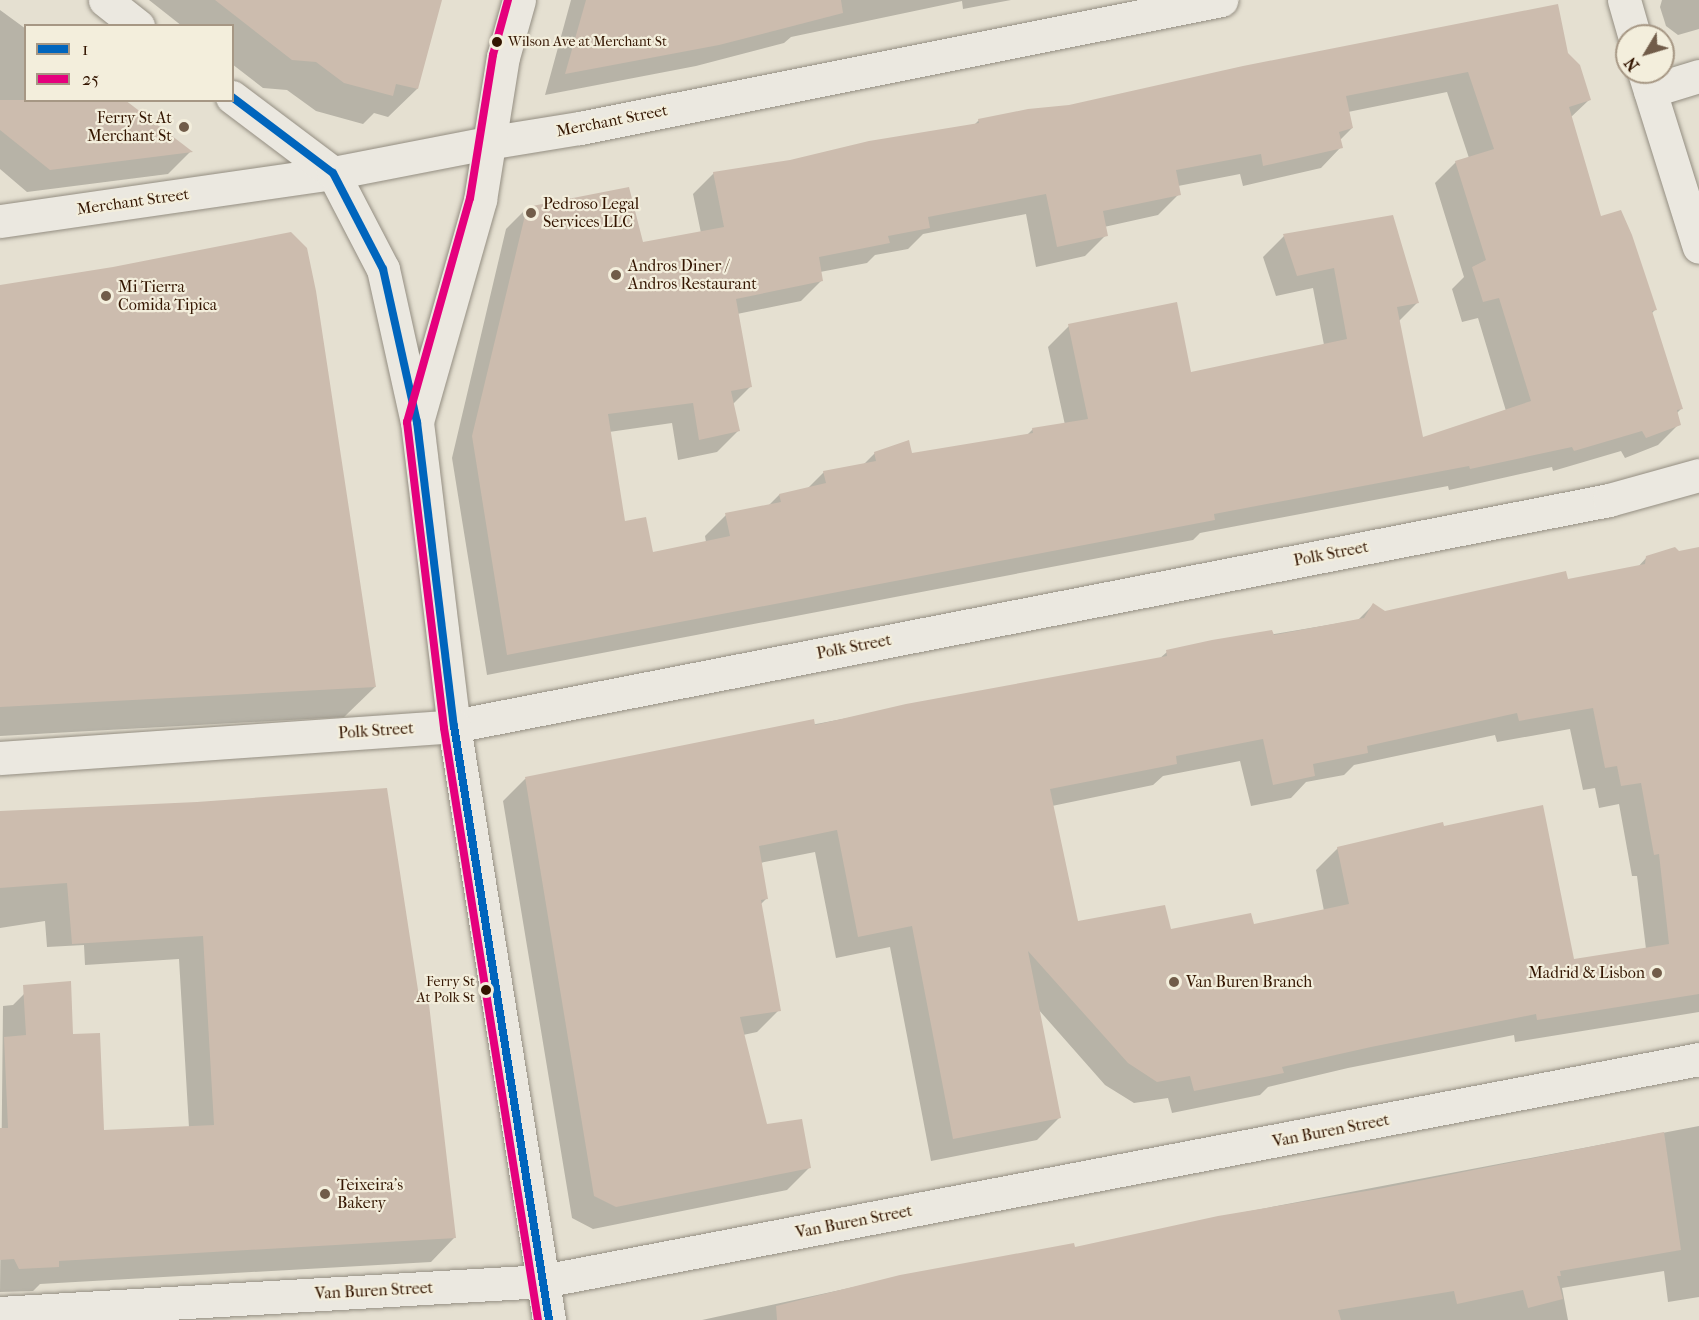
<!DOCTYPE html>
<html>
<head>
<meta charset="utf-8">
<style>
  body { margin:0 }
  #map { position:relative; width:1699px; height:1320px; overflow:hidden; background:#e5e0d1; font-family:"IM FELL French Canon",serif }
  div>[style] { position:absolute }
  .shadow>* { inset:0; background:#0003 }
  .building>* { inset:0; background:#ccbcae }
  .roads { filter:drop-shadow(0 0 2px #948e82) drop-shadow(0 0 2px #948e82) }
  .street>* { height:33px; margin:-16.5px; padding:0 16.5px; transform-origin:16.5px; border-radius:16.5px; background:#ebe8e0 }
  .secondary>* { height:33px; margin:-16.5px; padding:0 16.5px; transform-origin:16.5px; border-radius:16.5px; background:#ebe8e0 }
  .bus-1>* { height:8px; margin:-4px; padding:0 4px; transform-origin:4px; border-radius:4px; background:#0065bd }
  .bus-2>* { height:8px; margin:-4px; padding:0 4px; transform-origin:4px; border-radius:4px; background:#e5007d }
  .dots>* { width:16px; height:16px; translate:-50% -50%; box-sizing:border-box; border:3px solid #f3eedc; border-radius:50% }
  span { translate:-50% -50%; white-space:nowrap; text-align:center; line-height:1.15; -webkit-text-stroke:4.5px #f3eedc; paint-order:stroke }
  .bus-label { font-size:14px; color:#331500 }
  .left { translate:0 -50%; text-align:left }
  .right { translate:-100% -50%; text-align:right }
  .poi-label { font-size:16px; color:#331500 }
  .street-label { font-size:16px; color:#331500 }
  .legend { position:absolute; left:24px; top:24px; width:210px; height:78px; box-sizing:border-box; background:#f3eedc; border:2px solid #a69784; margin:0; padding:8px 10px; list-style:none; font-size:18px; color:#331500 }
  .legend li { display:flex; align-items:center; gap:12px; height:30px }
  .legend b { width:30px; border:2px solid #a69784 }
  .north { position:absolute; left:1615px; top:24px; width:60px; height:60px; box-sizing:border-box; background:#f3eedc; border:2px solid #a69784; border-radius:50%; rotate:232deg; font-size:16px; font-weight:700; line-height:24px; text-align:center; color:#331500 }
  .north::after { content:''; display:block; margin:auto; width:21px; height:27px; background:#715c49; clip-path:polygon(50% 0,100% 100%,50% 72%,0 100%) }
</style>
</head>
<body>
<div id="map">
  <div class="shadow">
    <div style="clip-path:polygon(149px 0,441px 0,417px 89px,388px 117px,374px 113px,363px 124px,316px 111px,287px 90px,263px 88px,232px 64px,232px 26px,182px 26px)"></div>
    <div style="clip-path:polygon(571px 0,1011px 0,963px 9px,962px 1px,791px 37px,784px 43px,696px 66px,545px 95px)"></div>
    <div style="clip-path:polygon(1662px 0,1699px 0,1699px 29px,1678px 35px,1666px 26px,1660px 7px)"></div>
    <div style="clip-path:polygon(0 10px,26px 29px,26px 100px,190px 152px,168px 174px,27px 192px,0 169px)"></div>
    <div style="clip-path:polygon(evenodd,1567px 54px,1589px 100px,1570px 118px,1600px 218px,1655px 310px,1651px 314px,1681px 409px,1677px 413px,1679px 424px,1658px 445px,1625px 458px,1621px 451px,1553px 471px,1552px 467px,1449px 490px,1448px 486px,1200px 533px,1193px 540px,487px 675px,452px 458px,506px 229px,527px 208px,642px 244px,701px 233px,693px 194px,714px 173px,790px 162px,974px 125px,979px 120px,1567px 54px,1447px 92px,1469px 158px,1456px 162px,1435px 183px,1464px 277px,1452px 289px,1462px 322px,1478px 318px,1506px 411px,1422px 439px,1398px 322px,1417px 303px,1284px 236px,1263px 257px,1276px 296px,1313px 288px,1324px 345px,1190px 373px,1069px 326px,1048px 347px,1065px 425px,1033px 429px,1026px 436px,911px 455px,875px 453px,863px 465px,824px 472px,807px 489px,779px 495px,768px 506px,726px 515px,705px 536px,706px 542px,651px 554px,624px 523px,609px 432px,672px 423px,678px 460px,717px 452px,738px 431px,733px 404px,751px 386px,737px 314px,801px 301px,822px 280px,820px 272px,867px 263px,875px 255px,908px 249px,923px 234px,1026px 214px,1036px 267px,1085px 256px,1106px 235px,1104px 227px,1158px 215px,1179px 194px,1178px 186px,1240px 174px,1243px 186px,1321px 168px,1341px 147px,1340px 140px,1352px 128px,1348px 112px,1447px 92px)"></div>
    <div style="clip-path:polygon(0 287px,375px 687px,344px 717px,0 736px)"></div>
    <div style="clip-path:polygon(evenodd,1699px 549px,1699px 1012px,1515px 1042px,1514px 1035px,1348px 1068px,1268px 1087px,1260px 1095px,1172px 1113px,1168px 1098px,1134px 1103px,1105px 1085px,1038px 1009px,1059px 1118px,1037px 1140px,931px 1161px,890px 947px,836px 958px,815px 852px,760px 863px,766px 899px,760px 905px,779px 1010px,757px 1032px,743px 1035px,765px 1126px,809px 1168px,787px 1190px,593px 1229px,572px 1218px,503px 801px,525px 779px,1159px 659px,1167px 652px,1358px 620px,1373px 605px,1385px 612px,1566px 581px,1637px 568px,1647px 557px,1699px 549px,1570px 729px,1583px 790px,1595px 788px,1599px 808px,1619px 804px,1632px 876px,1637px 876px,1646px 949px,1572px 960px,1443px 828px,1338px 848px,1316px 870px,1324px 911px,1252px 926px,1170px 931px,1077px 923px,1052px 806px,1153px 785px,1163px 776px,1240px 761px,1251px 806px,1291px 798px,1306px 782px,1344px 775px,1354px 765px,1495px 735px,1497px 742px,1570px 729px)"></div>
    <div style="clip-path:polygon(197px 804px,454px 1238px,431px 1262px,40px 1284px,33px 1291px,0 1292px,3px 1006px,13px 1005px,24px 994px,72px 1035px,103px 1131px,189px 1128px,179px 959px,85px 965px,84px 945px,47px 947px,45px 921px,0 928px,0 813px)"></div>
    <div style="clip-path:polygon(1699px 1126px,1699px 1297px,1668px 1302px,1664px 1271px,1562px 1288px,1568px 1320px,702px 1320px,900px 1277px,1073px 1249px,1219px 1217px)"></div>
  </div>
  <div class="building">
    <div style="clip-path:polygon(215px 0,442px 0,418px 89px,396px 84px,393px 96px,344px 83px,316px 62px,292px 60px)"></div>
    <div style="clip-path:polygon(586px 0,841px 0,843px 13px,719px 45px,565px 74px)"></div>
    <div style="clip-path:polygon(evenodd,1558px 4px,1568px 53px,1580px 65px,1591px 100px,1569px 107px,1601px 216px,1621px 210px,1632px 235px,1657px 310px,1652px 311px,1683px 409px,1677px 410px,1681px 425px,1646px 438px,1642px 431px,1574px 451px,1572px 447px,1470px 469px,1469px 466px,1214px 514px,1215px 520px,507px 655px,472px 436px,527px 207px,629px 187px,643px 242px,724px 227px,713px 172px,790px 160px,869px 141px,979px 123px,978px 119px,1028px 109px,1069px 105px,1243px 66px,1558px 4px,1468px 72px,1494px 149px,1455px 161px,1486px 260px,1472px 267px,1483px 302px,1499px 298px,1531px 401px,1423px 437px,1397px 307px,1419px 303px,1393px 215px,1283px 234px,1297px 276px,1334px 268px,1347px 339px,1191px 372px,1177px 302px,1068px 324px,1088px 419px,1032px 428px,1033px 433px,912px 453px,909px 440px,874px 452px,876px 461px,823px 471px,826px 483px,779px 494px,781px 502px,725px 513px,730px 536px,653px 552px,646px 517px,625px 521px,608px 414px,693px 403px,699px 440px,740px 431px,731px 391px,752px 387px,736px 299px,823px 281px,819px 257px,890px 243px,888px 236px,930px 228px,928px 217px,1046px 194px,1057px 247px,1108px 236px,1103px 211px,1181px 195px,1176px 170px,1261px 154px,1263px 166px,1343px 148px,1339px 132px,1353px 128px,1346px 96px,1468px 72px)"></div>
    <div style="clip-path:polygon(0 100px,125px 100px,193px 152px,50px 170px,0 130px)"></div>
    <div style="clip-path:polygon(291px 232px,307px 248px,316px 291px,376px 687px,0 707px,0 285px,113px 267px)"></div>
    <div style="clip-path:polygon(evenodd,1675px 547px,1679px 551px,1699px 547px,1699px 994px,1537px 1020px,1536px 1014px,1371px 1047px,1282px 1067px,1284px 1073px,1194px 1091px,1190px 1076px,1157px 1082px,1128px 1063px,1028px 951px,1061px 1118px,953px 1139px,912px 926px,858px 937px,837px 830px,759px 846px,768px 899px,761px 900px,781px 1011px,740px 1017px,767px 1124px,802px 1119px,811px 1168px,616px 1207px,594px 1196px,525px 777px,814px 719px,815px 725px,906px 704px,1167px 656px,1166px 650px,1212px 640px,1272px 630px,1274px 635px,1364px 618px,1373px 603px,1385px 611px,1566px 571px,1568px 579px,1645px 564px,1646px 556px,1675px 547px,1593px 708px,1605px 768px,1617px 766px,1621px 786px,1641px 783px,1654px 855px,1659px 854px,1669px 944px,1574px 959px,1543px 805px,1444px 826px,1443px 822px,1337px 847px,1349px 904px,1254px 924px,1251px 913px,1171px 929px,1165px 905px,1078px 921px,1050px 789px,1177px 764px,1176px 756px,1263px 739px,1273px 785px,1315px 776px,1313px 764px,1368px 753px,1367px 746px,1517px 713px,1519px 721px,1593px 708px)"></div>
    <div style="clip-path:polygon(387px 788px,420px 1003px,429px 1004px,456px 1238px,59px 1261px,59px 1267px,19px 1269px,14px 1259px,0 1260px,0 1128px,8px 1128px,4px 1037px,26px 1035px,23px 985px,71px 981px,73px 1034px,100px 1033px,104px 1130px,214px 1125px,203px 936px,72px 944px,67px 883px,0 888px,0 811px,197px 802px)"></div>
    <div style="clip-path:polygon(1664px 1132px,1681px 1250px,1560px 1271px,1561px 1276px,1557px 1276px,1563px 1299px,1528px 1308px,1523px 1290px,1457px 1304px,1454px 1291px,1338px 1310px,1341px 1320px,777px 1320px,776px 1306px,900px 1275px,1074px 1243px,1075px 1247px,1218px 1216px,1378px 1189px)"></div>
  </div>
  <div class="roads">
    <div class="street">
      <div style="left:1650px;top:91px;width:51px;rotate:-17deg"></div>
      <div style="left:487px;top:143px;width:94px;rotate:-9.2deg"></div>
      <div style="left:580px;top:128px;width:654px;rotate:-11.29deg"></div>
      <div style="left:0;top:221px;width:336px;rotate:-8.2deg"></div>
      <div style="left:0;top:758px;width:455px;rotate:-4deg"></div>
      <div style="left:454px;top:726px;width:1177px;rotate:-11.07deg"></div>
      <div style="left:1609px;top:500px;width:93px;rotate:-15.5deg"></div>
    </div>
    <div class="secondary">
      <div style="left:105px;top:0;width:42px;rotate:38.2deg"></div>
      <div style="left:1624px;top:0;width:37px;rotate:74deg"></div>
      <div style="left:1644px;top:72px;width:183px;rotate:72.6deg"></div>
      <div style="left:232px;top:97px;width:126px;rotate:37deg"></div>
      <div style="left:333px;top:173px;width:108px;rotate:62.5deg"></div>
      <div style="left:383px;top:269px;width:157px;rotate:77.5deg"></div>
      <div style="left:417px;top:422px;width:306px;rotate:83.1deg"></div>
      <div style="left:454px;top:726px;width:602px;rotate:80.91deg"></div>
      <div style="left:333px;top:173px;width:157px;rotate:-11deg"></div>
      <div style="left:418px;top:418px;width:227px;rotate:-74.1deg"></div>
      <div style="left:480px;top:200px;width:145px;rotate:-80.9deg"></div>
      <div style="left:503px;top:57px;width:59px;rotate:-74.3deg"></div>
      <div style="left:0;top:1313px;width:544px;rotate:-3.37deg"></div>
      <div style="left:543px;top:1281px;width:1177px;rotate:-10.87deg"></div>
    </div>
  </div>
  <div class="bus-1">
    <div style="left:232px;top:97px;width:126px;rotate:37deg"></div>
    <div style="left:333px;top:173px;width:108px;rotate:62.5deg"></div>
    <div style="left:383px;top:269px;width:157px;rotate:77.5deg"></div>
    <div style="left:417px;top:422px;width:306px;rotate:83.1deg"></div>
    <div style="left:454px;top:726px;width:602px;rotate:80.91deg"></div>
  </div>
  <div class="bus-2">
    <div style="left:508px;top:0;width:57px;rotate:105.3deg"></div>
    <div style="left:493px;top:55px;width:145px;rotate:99.1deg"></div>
    <div style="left:470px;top:198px;width:233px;rotate:105.7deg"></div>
    <div style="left:407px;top:422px;width:308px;rotate:83.1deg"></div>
    <div style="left:444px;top:728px;width:599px;rotate:80.98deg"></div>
  </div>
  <div class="dots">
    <div style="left:497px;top:42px;background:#331500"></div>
    <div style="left:184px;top:127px;background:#715c49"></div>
    <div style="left:531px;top:213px;background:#715c49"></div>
    <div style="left:616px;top:275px;background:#715c49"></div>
    <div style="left:106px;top:296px;background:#715c49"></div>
    <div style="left:1657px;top:973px;background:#715c49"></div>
    <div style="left:1174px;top:982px;background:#715c49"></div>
    <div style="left:486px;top:990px;background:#331500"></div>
    <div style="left:325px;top:1194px;background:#715c49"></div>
  </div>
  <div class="bus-label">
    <span class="left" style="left:508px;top:42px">Wilson Ave at Merchant St</span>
    <span class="right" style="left:475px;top:990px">Ferry St<br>At Polk St</span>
  </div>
  <div class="poi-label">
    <span class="right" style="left:172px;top:127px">Ferry St At<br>Merchant St</span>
    <span class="left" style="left:543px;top:213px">Pedroso Legal<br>Services LLC</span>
    <span class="left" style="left:628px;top:275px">Andros Diner /<br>Andros Restaurant</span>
    <span class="left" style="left:118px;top:296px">Mi Tierra<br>Comida Tipica</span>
    <span class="right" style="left:1645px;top:973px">Madrid &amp; Lisbon</span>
    <span class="left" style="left:1186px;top:982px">Van Buren Branch</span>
    <span class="left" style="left:337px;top:1194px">Teixeira's<br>Bakery</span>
  </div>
  <div class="street-label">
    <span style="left:612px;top:121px;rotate:-11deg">Merchant Street</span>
    <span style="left:133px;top:202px;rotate:-8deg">Merchant Street</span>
    <span style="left:1331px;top:554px;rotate:-11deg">Polk Street</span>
    <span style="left:854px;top:647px;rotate:-11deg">Polk Street</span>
    <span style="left:376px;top:731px;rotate:-4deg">Polk Street</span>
    <span style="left:1331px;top:1131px;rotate:-11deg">Van Buren Street</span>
    <span style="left:854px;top:1222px;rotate:-11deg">Van Buren Street</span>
    <span style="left:374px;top:1291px;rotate:-3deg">Van Buren Street</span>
  </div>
  <ul class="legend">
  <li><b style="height:8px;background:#0065bd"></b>1</li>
  <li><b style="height:8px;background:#e5007d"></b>25</li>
  </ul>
  <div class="north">N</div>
</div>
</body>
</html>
